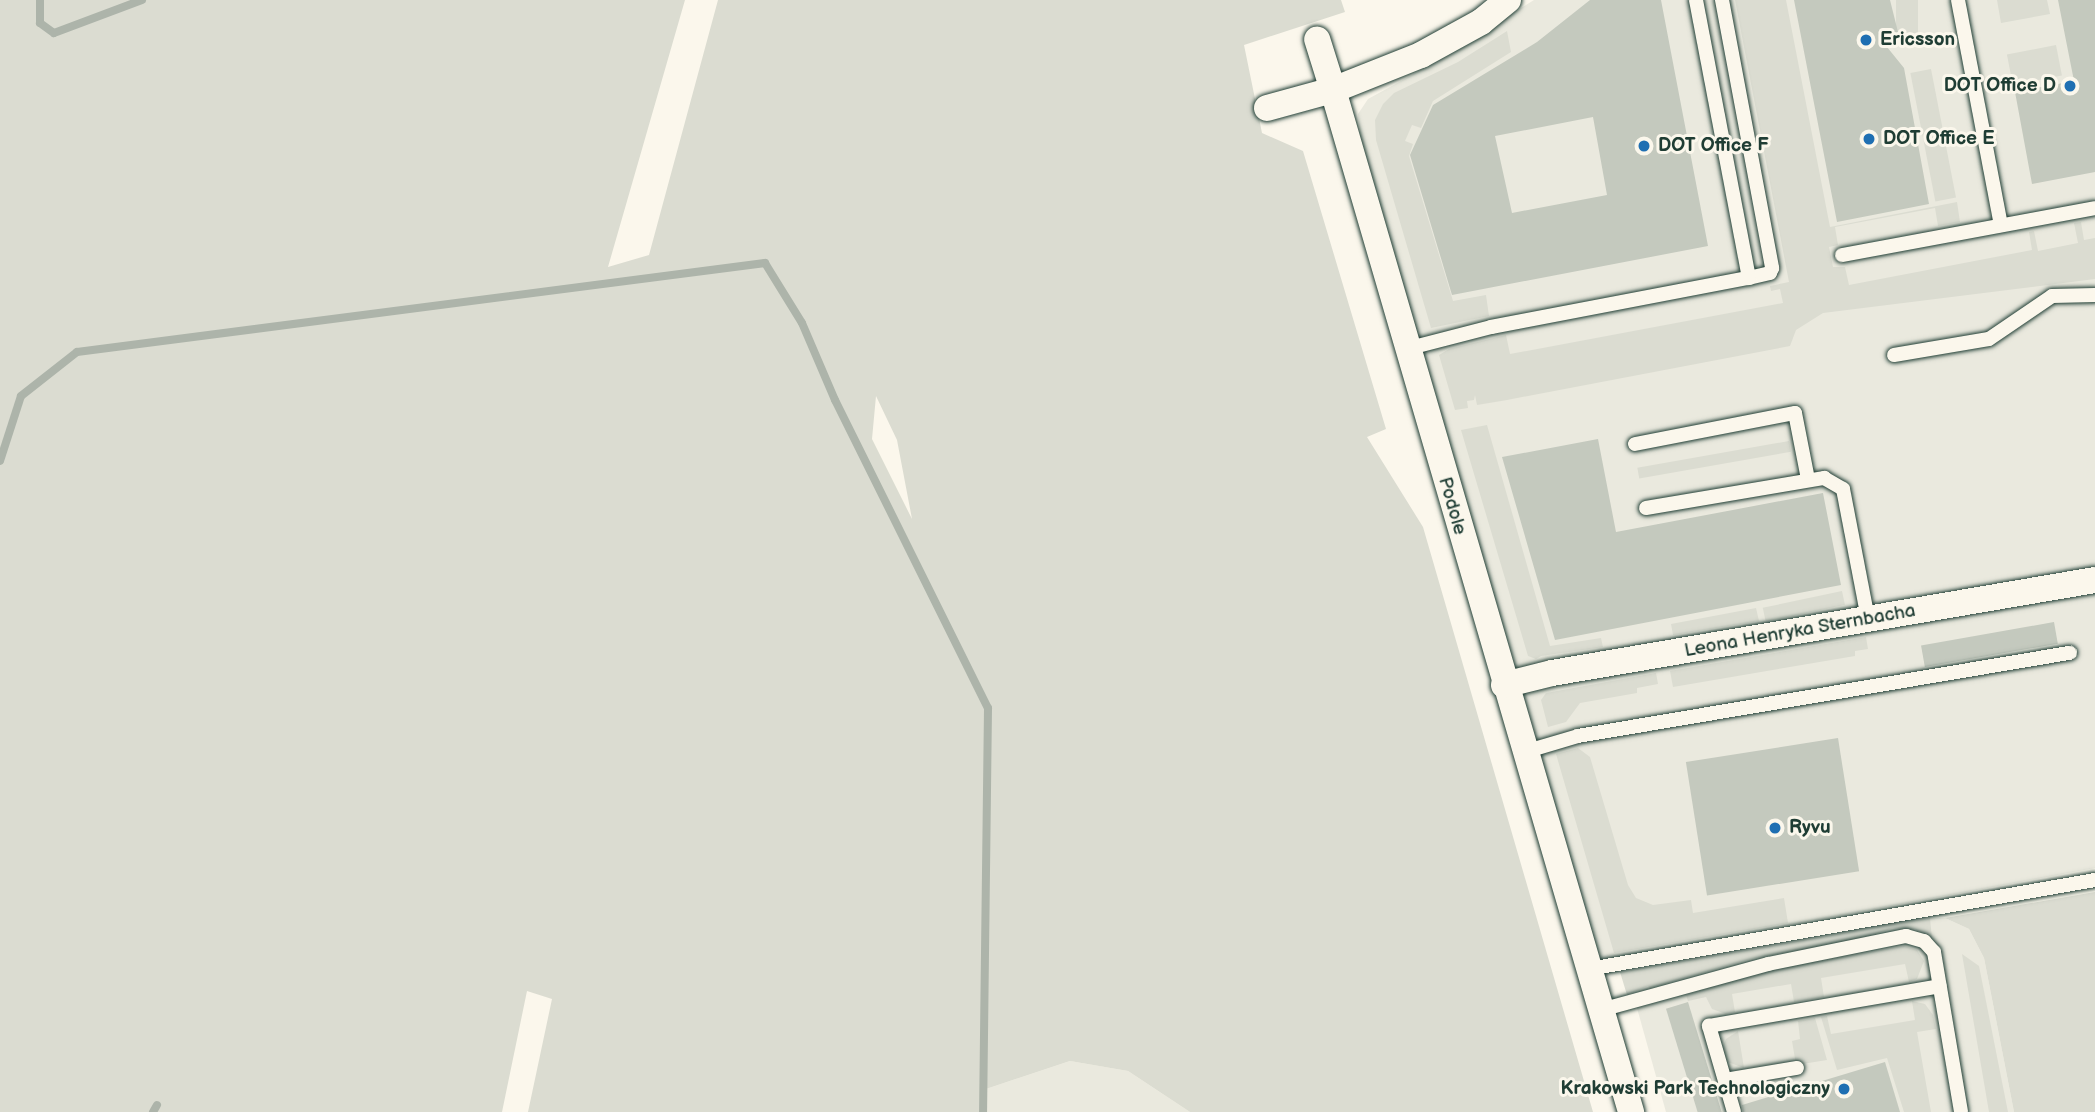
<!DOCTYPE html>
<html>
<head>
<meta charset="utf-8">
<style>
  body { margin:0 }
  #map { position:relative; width:2095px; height:1112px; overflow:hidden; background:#fbf7ec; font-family:"Balsamiq Sans",sans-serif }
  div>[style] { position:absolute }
  .built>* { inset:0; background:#eae9de }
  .green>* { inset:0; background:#dbdcd1; transform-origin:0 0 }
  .stream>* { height:8px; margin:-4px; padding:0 4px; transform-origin:4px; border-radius:4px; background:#adb4aa }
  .building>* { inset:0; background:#c4c9be; transform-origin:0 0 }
  .roads { filter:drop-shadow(0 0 2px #1f3d34) drop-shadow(0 0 2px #1f3d34) }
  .service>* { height:14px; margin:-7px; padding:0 7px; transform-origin:7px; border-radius:7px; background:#fbf7ec }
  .minor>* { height:26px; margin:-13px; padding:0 13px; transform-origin:13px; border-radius:13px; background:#fbf7ec }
  .dots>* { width:19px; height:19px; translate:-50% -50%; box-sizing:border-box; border:4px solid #fbf7ec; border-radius:50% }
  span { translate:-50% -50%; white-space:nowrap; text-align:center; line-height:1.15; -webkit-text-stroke:6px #fbf7ec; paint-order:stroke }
  .poi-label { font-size:19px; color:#1f3d34; font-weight:700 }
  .left { translate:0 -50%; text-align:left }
  .right { translate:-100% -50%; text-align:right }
  .street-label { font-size:19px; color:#1f3d34 }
</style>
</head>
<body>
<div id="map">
  <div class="built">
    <div style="clip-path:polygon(1534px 0,2095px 0,2095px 868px,1595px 961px,1362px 155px,1358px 114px,1368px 99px,1412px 75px)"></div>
    <div style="clip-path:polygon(1909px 917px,1945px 918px,1969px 929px,1984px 958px,2014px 1112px,1666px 1112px,1630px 983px)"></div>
    <div style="clip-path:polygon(1070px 1061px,1128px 1071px,1190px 1112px,986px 1112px,986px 1089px)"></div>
  </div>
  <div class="green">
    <div style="clip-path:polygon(evenodd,0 0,685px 0,608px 267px,649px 255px,718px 0,1341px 0,1345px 12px,1244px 45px,1262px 133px,1303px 151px,1386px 429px,1367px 437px,1423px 527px,1593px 1112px,1190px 1112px,1128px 1071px,1070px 1061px,986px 1089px,983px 1112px,528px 1112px,552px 999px,527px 991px,502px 1112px,0 1112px,0 0,876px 396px,897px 440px,912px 519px,872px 439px,876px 396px)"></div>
    <div style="clip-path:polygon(1735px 0,1786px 0,1830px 227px,1957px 202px,1960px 222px,1938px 226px,1935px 208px,1835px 227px,1838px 245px,1829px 247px,1833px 267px,1845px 267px,1849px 285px,2032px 250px,2029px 232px,2034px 231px,2038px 251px,2078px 243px,2074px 223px,2081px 222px,2084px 240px,2095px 238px,2095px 279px,1823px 313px,1796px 330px,1790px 346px,1507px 400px,1477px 405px,1475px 395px,1474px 400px,1467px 401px,1468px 408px,1455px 410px,1439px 355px,1449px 349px,1506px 335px,1510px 354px,1783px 303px,1780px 289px,1771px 291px,1770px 286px,1789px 282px)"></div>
    <div style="left:1896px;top:0;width:22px;height:43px"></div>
    <div style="clip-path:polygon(1997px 0,2047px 0,2050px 14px,2001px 23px)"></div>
    <div style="clip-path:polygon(1507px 31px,1511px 52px,1433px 101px,1421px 128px,1412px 125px,1405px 141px,1413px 144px,1409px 156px,1453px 301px,1486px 295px,1489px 316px,1431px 328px,1376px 140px,1375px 120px,1383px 104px,1394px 93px,1458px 62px)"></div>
    <div style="left:2056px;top:45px;width:31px;height:50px;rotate:79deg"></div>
    <div style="left:1931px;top:69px;width:131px;height:21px;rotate:79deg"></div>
    <div style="clip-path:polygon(1487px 425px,1550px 646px,1601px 638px,1603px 647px,1541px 656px,1536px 659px,1528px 656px,1461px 430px)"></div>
    <div style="left:1789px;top:441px;width:11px;height:154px;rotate:80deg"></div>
    <div style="left:1842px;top:591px;width:14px;height:81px;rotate:78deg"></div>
    <div style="clip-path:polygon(1756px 608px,1759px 621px,1673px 635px,1671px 624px)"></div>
    <div style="clip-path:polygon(1866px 637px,1868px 649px,1855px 651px,1855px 656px,1673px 687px,1670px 671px)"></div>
    <div style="clip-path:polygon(1656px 673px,1658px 684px,1637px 688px,1637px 693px,1580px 703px,1566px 722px,1548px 727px,1541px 700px,1546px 693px)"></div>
    <div style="clip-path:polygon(1578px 748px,1590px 757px,1628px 885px,1636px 898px,1653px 905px,1691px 900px,1693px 913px,1784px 898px,1788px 923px,1614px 953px,1556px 754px)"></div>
    <div style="clip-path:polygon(2095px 892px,2095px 1112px,2014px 1112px,1984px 958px,1969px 929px,1945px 918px)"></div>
    <div style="clip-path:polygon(1930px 918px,1932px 939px,1915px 929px,1893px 928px,1860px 939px,1750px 959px,1650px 988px,1648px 986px,1627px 995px,1620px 972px)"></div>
    <div style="clip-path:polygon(1904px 946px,1917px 950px,1924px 961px,1917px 979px,1909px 982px,1905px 964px,1821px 978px,1824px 997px,1794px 1002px,1791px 984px,1732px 994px,1735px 1012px,1726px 1014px,1712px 1009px,1706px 997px,1688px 1001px,1686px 995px,1759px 972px)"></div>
    <div style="clip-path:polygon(1962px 954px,1979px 966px,2008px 1112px,1989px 1112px)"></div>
    <div style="clip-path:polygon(1912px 1001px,1925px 1004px,1933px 1015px,1936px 1029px,1917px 1032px,1931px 1112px,1904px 1112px,1887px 1058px,1837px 1070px,1821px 1017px,1827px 1016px,1831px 1034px,1915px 1020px)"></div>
    <div style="clip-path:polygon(1815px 1018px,1827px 1060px,1796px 1065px,1792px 1041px,1800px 1039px,1798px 1021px)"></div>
    <div style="clip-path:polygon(1738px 1031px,1744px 1068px,1728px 1062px,1722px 1049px,1726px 1039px)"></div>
  </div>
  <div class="stream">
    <div style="left:40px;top:0;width:23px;rotate:90deg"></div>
    <div style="left:40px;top:23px;width:17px;rotate:36deg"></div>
    <div style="left:54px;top:33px;width:94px;rotate:-20.6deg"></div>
    <div style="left:0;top:461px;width:68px;rotate:-72.1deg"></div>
    <div style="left:21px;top:396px;width:71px;rotate:-38.2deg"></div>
    <div style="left:77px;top:352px;width:694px;rotate:-7.37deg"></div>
    <div style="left:765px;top:263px;width:70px;rotate:58.3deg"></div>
    <div style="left:802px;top:323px;width:84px;rotate:66.8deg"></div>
    <div style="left:835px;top:400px;width:344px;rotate:63.6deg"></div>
    <div style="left:988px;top:708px;width:404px;rotate:90.7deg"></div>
    <div style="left:153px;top:1112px;width:8px;rotate:-60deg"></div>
  </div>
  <div class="building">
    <div style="clip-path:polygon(evenodd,1590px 0,1661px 0,1708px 246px,1452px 295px,1410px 155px,1433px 105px,1537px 42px,1590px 0,1593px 117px,1607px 195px,1512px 213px,1495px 136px,1593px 117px)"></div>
    <div style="clip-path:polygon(1794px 0,1890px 0,1901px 44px,1887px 47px,1904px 68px,1929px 204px,1837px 222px)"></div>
    <div style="clip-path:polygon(2058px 0,2095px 0,2095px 172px,2032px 184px,2015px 92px,2074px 81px)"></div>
    <div style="clip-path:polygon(1598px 439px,1616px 532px,1823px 493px,1841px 585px,1555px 640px,1502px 457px)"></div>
    <div style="left:2054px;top:622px;width:22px;height:135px;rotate:80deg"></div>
    <div style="left:1838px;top:738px;width:135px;height:154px;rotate:81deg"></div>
    <div style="left:1688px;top:1002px;width:115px;height:23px;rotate:73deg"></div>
    <div style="clip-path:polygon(1885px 1062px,1900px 1112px,1743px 1112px,1742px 1105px)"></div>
  </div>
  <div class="roads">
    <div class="service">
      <div style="left:1722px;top:0;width:273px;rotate:79.4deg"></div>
      <div style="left:1772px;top:268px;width:5px;rotate:112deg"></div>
      <div style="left:1770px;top:273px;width:22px;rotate:167deg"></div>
      <div style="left:1958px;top:0;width:229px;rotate:79.2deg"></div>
      <div style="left:1842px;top:255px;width:257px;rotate:-10.5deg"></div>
      <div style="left:1406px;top:349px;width:88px;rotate:-14.5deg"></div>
      <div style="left:1491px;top:327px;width:263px;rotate:-10.8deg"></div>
      <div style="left:1749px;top:278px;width:283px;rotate:-100.8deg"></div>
      <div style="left:1894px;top:355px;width:96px;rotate:-9.6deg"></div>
      <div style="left:1989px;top:339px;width:76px;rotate:-34.3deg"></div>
      <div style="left:2052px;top:296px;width:43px;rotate:-1.3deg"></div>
      <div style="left:1635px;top:444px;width:163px;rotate:-11deg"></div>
      <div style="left:1795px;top:413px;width:67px;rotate:78.9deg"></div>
      <div style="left:1646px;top:508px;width:181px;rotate:-9.6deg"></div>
      <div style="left:1824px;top:478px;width:22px;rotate:30deg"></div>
      <div style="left:1843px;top:489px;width:132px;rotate:79.1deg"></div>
      <div style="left:1524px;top:752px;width:56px;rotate:-16.5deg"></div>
      <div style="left:1578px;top:736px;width:499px;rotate:-9.6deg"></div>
      <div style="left:1589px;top:969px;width:514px;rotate:-9.98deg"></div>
      <div style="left:1601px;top:1010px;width:173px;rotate:-15.4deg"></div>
      <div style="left:1768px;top:964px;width:141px;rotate:-11.5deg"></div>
      <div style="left:1906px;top:936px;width:19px;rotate:16deg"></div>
      <div style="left:1924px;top:941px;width:15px;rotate:48deg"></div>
      <div style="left:1934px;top:952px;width:162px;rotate:80.4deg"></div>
      <div style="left:1725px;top:1080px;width:73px;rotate:-9.5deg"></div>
      <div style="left:1734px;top:1112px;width:90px;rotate:-106.2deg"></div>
      <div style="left:1709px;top:1026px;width:234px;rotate:-9.8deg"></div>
    </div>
    <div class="minor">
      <div style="left:1508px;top:0;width:35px;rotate:141deg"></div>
      <div style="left:1481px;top:22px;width:68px;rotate:151.2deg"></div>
      <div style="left:1421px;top:55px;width:95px;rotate:158.3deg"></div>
      <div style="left:1333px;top:90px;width:1065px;rotate:73.74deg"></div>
      <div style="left:1267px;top:108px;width:68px;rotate:-15.3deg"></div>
      <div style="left:1333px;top:90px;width:53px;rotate:-107.4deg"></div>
      <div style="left:1504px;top:685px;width:49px;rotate:-14deg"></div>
      <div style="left:1552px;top:673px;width:551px;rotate:-9.72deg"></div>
    </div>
  </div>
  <div class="dots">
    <div style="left:1866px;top:40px;background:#1f6fb2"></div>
    <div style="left:2070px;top:86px;background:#1f6fb2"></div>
    <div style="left:1869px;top:139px;background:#1f6fb2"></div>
    <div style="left:1644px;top:146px;background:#1f6fb2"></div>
    <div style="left:1775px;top:828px;background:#1f6fb2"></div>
    <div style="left:1844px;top:1089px;background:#1f6fb2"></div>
  </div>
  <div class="poi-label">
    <span class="left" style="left:1880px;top:40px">Ericsson</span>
    <span class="right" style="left:2056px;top:86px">DOT Office D</span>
    <span class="left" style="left:1883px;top:139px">DOT Office E</span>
    <span class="left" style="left:1658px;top:146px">DOT Office F</span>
    <span class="left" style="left:1789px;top:828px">Ryvu</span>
    <span class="right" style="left:1830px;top:1089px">Krakowski Park Technologiczny</span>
  </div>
  <div class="street-label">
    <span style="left:1452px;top:506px;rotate:74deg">Podole</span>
    <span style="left:1800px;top:631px;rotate:-10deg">Leona Henryka Sternbacha</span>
  </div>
</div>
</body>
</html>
